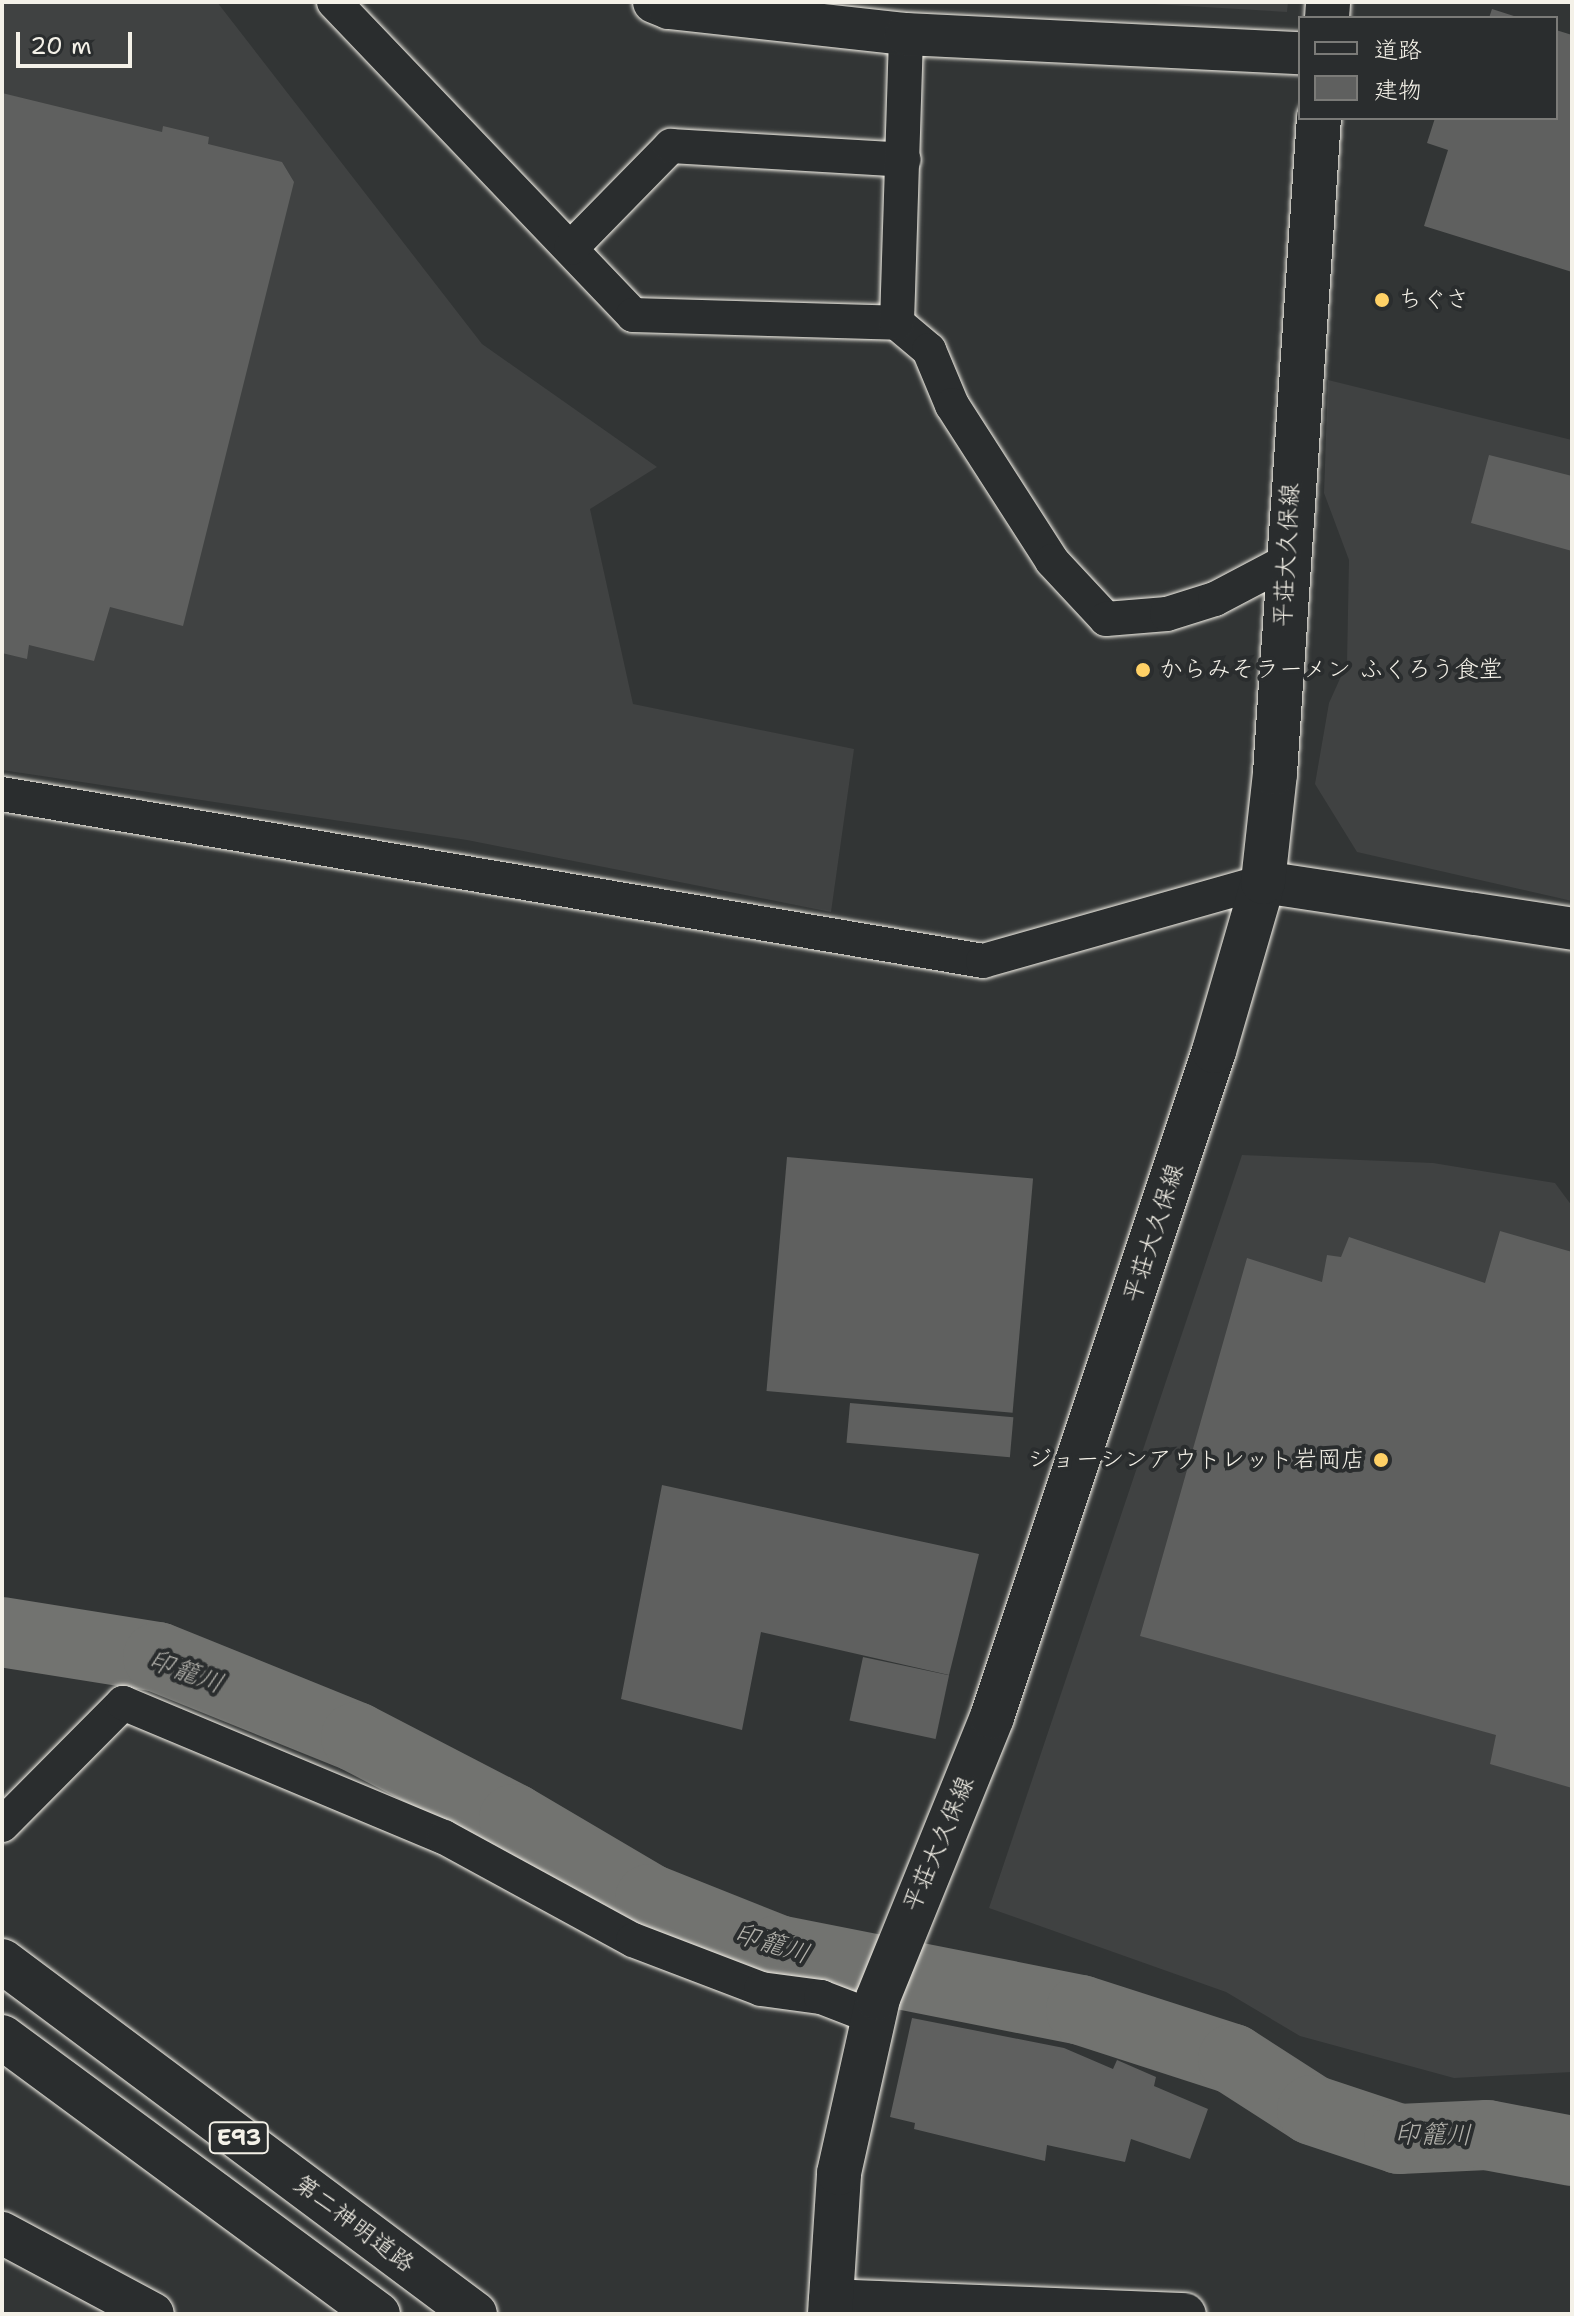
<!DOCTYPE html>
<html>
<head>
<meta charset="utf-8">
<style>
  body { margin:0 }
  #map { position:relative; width:1574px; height:2316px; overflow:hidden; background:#323535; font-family:"Shantell Sans","Klee One",sans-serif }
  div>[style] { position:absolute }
  .built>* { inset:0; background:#404242 }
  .river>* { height:70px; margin:-35px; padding:0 35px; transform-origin:35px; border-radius:35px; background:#727370 }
  .building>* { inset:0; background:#5f605f; transform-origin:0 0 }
  .roads { filter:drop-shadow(0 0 2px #f4f1e8) drop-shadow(0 0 2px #f4f1e8) }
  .minor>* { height:34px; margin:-17px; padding:0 17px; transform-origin:17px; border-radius:17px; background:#2a2d2e }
  .tertiary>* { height:42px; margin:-21px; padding:0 21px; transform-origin:21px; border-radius:21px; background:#2a2d2e }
  .secondary>* { height:44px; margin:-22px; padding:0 22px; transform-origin:22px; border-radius:22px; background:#2a2d2e }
  .motorway>* { height:44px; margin:-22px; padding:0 22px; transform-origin:22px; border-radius:22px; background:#2a2d2e }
  .dots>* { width:22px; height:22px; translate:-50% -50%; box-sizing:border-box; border:4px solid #2a2d2e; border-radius:50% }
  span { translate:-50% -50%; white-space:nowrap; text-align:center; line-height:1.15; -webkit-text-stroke:8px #2a2d2e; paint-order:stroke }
  .shield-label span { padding:2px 6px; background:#2a2d2e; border:2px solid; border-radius:6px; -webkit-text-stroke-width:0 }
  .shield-label { font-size:22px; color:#f4f1e8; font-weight:700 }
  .poi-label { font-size:24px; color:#f4f1e8 }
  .left { translate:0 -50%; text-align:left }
  .right { translate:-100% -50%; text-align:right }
  .street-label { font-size:24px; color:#f4f1e8 }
  .water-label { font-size:26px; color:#b3b2ac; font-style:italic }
  .frame { position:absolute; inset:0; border:4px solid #f4f1e8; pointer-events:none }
  .legend { position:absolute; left:1298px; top:16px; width:260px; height:104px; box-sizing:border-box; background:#2a2d2e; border:2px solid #7b7b78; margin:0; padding:10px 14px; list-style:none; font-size:24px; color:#f4f1e8 }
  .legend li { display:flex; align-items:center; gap:16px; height:40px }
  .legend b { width:40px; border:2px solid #7b7b78 }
  .scale { position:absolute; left:16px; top:32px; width:116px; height:36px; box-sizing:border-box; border:4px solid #f4f1e8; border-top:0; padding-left:10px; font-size:24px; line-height:28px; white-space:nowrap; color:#f4f1e8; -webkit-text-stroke:6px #2a2d2e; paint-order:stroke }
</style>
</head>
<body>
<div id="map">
  <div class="built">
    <div style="clip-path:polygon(2px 2px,217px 2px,482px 344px,657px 467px,590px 509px,633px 704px,854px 749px,831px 912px,467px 840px,2px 770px)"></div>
    <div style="clip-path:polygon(1120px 2px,1288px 2px,1287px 12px)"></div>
    <div style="clip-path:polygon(1328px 380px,1572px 440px,1572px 901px,1357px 852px,1315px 784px,1329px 703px,1347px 663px,1349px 560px,1324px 493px)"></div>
    <div style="clip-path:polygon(1242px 1155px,1433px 1163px,1555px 1183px,1572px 1206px,1572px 2072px,1454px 2078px,1300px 2036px,1226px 1992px,989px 1908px)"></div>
  </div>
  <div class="river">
    <div style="left:2px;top:1632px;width:158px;rotate:9.1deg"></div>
    <div style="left:158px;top:1657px;width:214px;rotate:22deg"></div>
    <div style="left:356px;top:1737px;width:178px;rotate:27.4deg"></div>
    <div style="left:514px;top:1819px;width:158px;rotate:30.5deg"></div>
    <div style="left:650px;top:1899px;width:138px;rotate:21.7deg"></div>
    <div style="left:778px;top:1950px;width:309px;rotate:11.2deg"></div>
    <div style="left:1081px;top:2010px;width:160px;rotate:17.9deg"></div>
    <div style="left:1233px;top:2059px;width:94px;rotate:32.8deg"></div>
    <div style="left:1312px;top:2110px;width:92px;rotate:18.4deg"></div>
    <div style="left:1399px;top:2139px;width:88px;rotate:-2.6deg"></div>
    <div style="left:1487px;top:2135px;width:86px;rotate:10.7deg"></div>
  </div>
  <div class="building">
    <div style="clip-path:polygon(1492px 9px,1517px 17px,1517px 18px,1489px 18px)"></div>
    <div style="clip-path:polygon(1556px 30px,1572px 35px,1572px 272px,1424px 226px,1448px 150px,1427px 143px,1435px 118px,1556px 118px)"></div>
    <div style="clip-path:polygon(2px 93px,162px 132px,163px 126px,209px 137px,208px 144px,282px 162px,294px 182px,183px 626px,110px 607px,94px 661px,29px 645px,27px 659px,2px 653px)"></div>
    <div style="clip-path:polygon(1489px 455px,1572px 476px,1572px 551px,1471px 523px)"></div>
    <div style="left:787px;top:1157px;width:247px;height:235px;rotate:5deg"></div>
    <div style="clip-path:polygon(1500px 1231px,1572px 1252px,1572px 1788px,1490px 1764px,1496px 1735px,1140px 1636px,1247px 1258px,1322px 1282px,1327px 1255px,1341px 1257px,1349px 1237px,1485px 1283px)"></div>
    <div style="left:850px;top:1403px;width:164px;height:40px;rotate:5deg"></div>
    <div style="clip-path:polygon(662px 1485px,979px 1554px,949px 1675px,761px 1632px,742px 1730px,621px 1699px)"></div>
    <div style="left:863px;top:1657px;width:88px;height:65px;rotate:12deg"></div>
    <div style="clip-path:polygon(912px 2018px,1064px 2048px,1113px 2069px,1117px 2060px,1156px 2077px,1154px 2086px,1208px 2109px,1190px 2159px,1131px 2139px,1125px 2162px,1047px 2145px,1045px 2161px,914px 2129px,915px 2123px,890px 2117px)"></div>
  </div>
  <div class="roads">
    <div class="minor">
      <div style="left:334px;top:2px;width:433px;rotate:46.3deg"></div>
      <div style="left:633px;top:315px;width:264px;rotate:1.7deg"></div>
      <div style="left:897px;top:323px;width:42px;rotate:40.2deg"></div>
      <div style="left:929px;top:350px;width:60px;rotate:67.3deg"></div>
      <div style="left:952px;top:405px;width:185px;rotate:57.3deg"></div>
      <div style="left:1052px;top:561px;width:79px;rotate:47deg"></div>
      <div style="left:1106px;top:619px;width:61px;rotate:-4.7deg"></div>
      <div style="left:1167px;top:614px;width:50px;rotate:-17.4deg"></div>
      <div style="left:1215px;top:599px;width:81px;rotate:-27.8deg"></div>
      <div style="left:571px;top:248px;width:143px;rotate:-45.6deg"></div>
      <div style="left:671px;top:146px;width:233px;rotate:3.4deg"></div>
      <div style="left:897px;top:323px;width:289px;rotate:-88.2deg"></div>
      <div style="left:2px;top:794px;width:995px;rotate:9.66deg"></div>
      <div style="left:983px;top:961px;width:291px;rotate:-15.8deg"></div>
      <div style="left:2px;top:1825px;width:172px;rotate:-45.2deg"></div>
      <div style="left:123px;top:1703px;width:348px;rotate:22.7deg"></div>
      <div style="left:444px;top:1837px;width:215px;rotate:28.6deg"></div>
      <div style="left:633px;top:1940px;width:137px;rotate:20.9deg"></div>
      <div style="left:761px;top:1989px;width:61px;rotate:7.6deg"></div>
      <div style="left:821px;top:1997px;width:56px;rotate:21deg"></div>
    </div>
    <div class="tertiary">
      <div style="left:654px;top:2px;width:16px;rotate:22deg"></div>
      <div style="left:669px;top:8px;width:238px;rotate:6.3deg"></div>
      <div style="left:906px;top:34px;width:394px;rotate:2.8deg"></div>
      <div style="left:1263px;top:882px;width:313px;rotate:8.6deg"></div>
      <div style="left:2px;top:2233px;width:171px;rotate:28.2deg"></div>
      <div style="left:830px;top:2300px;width:355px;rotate:2.3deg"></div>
    </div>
    <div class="secondary">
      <div style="left:1327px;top:18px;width:16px;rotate:-86deg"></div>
      <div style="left:830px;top:2314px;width:141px;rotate:-86.3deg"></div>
      <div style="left:839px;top:2173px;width:179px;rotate:-77.4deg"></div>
      <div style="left:878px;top:1998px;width:303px;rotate:-67.9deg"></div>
      <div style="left:992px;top:1717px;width:702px;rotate:-71.57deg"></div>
      <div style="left:1214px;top:1051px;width:176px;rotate:-73.8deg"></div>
      <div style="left:1263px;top:882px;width:110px;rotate:-83.7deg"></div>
      <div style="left:1275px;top:773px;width:656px;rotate:-86.16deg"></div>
    </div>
    <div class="motorway">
      <div style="left:2px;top:1961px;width:590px;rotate:36.73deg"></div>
      <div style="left:2px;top:2037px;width:467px;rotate:36.4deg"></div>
    </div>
  </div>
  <div class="dots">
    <div style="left:1382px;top:300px;background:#ffd166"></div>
    <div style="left:1143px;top:670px;background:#ffd166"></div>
    <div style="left:1381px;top:1460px;background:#ffd166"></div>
  </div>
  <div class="shield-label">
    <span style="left:239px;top:2138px">E93</span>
  </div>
  <div class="poi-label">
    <span class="left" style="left:1398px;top:300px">ちぐさ</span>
    <span class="left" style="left:1159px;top:670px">からみそラーメン ふくろう食堂</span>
    <span class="right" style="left:1365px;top:1460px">ジョーシンアウトレット岩岡店</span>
  </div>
  <div class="street-label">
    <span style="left:1287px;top:555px;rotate:-87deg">平荘大久保線</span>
    <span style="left:1154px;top:1233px;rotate:-72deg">平荘大久保線</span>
    <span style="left:939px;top:1844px;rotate:-67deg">平荘大久保線</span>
    <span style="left:354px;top:2224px;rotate:37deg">第二神明道路</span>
  </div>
  <div class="water-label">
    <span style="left:186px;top:1671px;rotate:20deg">印籠川</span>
    <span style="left:772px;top:1943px;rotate:17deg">印籠川</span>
    <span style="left:1433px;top:2134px;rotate:1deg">印籠川</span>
  </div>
  <div class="frame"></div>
  <ul class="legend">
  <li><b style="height:10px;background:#2a2d2e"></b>道路</li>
  <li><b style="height:22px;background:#5f605f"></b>建物</li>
  </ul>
  <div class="scale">20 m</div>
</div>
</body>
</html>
